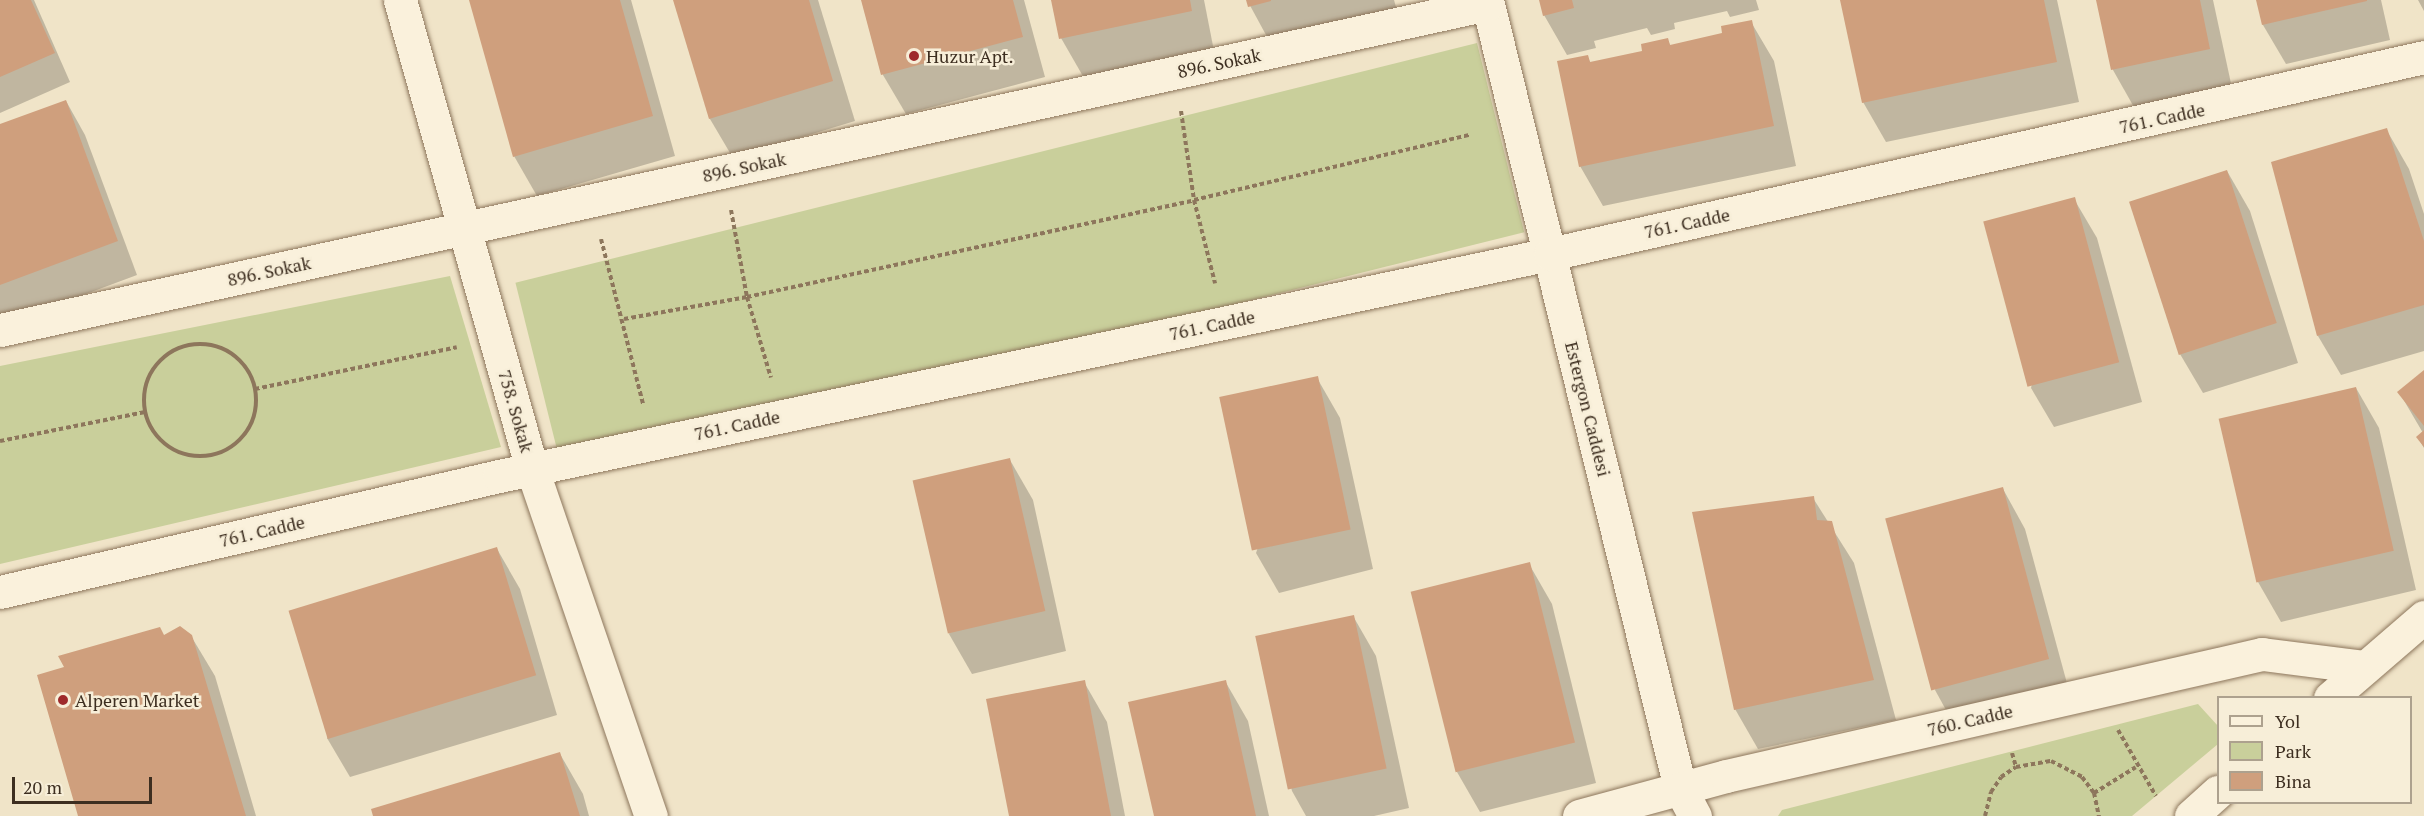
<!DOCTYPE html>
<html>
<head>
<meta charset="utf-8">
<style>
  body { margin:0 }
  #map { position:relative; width:2424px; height:816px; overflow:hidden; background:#f0e4c8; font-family:"PT Serif",serif }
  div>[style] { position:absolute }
  .green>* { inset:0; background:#c9cf9b; transform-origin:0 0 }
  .shadow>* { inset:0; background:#0003 }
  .building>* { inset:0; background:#cf9f7d; transform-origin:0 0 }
  .path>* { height:4px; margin-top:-2px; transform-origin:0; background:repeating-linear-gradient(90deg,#8d765c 0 4.5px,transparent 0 7.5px) }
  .path>.ring { margin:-2px; padding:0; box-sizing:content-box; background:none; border:4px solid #8d765c; border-radius:50% }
  .roads { filter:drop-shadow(0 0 2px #8d765c) drop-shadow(0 0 2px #8d765c) }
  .minor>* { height:33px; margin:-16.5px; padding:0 16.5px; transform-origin:16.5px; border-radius:16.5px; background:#faf1dc }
  .dots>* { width:16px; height:16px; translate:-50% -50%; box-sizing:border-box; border:3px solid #f7eed8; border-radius:50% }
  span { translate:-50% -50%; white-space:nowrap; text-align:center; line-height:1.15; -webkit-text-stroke:5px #f7eed8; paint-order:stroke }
  .poi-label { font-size:18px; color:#3d2e20 }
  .left { translate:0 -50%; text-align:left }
  .street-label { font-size:18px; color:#3d2e20 }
  .legend { position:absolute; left:2217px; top:696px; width:195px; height:108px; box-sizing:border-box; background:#f7eed8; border:2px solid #ada18e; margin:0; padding:8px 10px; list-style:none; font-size:18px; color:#3d2e20 }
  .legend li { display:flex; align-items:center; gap:12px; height:30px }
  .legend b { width:30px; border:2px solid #ada18e }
  .scale { position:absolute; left:12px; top:777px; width:140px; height:27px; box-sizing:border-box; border:3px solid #3d2e20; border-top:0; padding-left:8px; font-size:18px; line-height:21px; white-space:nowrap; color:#3d2e20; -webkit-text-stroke:4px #f7eed8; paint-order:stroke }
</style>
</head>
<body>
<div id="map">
  <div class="green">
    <div style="left:1477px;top:43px;width:195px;height:991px;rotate:76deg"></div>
    <div style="clip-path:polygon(450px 276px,501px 447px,0 564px,0 366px)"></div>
    <div style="clip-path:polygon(2198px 704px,2218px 726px,2218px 744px,2132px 816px,1778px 816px,1782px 810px)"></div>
  </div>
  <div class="shadow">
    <div style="clip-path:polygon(0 0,34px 0,70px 82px,0 113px)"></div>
    <div style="clip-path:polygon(470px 0,631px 0,675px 156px,537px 196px,514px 156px)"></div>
    <div style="clip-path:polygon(674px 0,818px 0,855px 121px,733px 158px,710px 119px)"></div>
    <div style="clip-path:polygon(863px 0,1024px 0,1045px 77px,906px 114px,883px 75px)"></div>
    <div style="clip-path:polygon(1053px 0,1204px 0,1214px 51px,1084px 78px,1061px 38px)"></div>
    <div style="clip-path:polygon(1247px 0,1394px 0,1398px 14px,1272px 46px)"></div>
    <div style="clip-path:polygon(1541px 0,1756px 0,1759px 10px,1730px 17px,1727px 11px,1674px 23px,1675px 29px,1651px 35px,1647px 28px,1594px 41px,1596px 48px,1567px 55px,1544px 15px)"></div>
    <div style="clip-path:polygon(1842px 0,2057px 0,2079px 102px,1886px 142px,1863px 102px)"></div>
    <div style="clip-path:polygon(2097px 0,2213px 0,2232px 88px,2135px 109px,2113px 70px)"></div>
    <div style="clip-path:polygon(2258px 0,2381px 0,2390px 40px,2286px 64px,2263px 25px)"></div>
    <div style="clip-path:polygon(2424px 0,2424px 11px,2418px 0)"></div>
    <div style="clip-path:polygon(1751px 22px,1774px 61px,1796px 166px,1603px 206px,1580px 166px,1587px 57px,1591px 63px,1644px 52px,1667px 40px,1671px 46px,1723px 35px)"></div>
    <div style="clip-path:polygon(66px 101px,85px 135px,137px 275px,0 326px,0 126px)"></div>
    <div style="clip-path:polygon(2386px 129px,2409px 169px,2424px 214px,2424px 351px,2341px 375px,2318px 336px)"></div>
    <div style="clip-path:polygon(2227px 171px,2250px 211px,2298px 363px,2203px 393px,2180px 354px)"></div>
    <div style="clip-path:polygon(2074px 199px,2097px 238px,2142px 402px,2054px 427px,2031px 388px)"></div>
    <div style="clip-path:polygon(2424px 372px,2424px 448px,2418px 438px,2423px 433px,2399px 392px)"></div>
    <div style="clip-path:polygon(1317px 378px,1340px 418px,1373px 569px,1279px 593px,1256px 553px)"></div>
    <div style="clip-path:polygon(2356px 388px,2379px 428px,2416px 590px,2281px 622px,2258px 582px)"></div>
    <div style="clip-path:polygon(1010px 460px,1033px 500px,1066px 651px,972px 674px,949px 634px)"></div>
    <div style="clip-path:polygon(2003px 489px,2025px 529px,2071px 698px,1957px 730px,1935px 690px)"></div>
    <div style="clip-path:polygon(1813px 498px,1854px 563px,1896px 720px,1758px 749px,1735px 709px)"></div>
    <div style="clip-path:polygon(497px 549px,520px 589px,557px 715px,350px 777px,327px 738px)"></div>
    <div style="clip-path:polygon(1529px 564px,1552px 604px,1596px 783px,1480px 812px,1457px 772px)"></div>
    <div style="clip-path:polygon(1353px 616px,1376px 656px,1409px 808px,1374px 816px,1306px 816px,1292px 791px,1257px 638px)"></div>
    <div style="clip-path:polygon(191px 636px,215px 676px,256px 816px,79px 816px,164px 637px)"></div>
    <div style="clip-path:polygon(1225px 681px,1248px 721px,1269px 816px,1156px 816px)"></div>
    <div style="clip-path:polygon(1084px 682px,1107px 722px,1125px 816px,1010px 816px)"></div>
    <div style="clip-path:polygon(560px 754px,583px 794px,589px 816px,375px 816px)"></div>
  </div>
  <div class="building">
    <div style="clip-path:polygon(0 0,31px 0,55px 53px,0 77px)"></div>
    <div style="clip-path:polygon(469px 0,620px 0,653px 116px,513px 157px)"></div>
    <div style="clip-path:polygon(673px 0,809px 0,833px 81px,709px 119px)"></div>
    <div style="clip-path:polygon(861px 0,1013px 0,1023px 37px,881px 75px)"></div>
    <div style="clip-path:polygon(1051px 0,1190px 0,1192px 11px,1059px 39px)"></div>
    <div style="clip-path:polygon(1246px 0,1271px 0,1271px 1px,1248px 7px)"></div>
    <div style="clip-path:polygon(1539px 0,1572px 0,1574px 8px,1543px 16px)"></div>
    <div style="clip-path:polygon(1840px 0,2044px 0,2057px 62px,1862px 103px)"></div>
    <div style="clip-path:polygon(2096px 0,2200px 0,2210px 49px,2111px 70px)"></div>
    <div style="clip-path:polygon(2256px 0,2367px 0,2367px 1px,2262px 25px)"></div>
    <div style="clip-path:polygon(1752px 20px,1774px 126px,1579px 167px,1557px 61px,1588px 55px,1590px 62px,1642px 51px,1641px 44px,1668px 38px,1670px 45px,1722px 33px,1721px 26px)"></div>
    <div style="clip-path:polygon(66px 100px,118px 241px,0 285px,0 124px)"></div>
    <div style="clip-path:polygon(2387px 128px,2424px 241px,2424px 305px,2317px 336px,2271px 162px)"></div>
    <div style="left:2227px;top:170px;width:161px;height:103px;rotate:72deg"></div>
    <div style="left:2075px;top:197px;width:171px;height:95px;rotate:75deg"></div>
    <div style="clip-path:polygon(2424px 370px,2424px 426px,2397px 392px)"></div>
    <div style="left:1318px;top:376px;width:157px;height:101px;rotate:78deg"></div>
    <div style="left:2356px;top:387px;width:168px;height:141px;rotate:77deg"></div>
    <div style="clip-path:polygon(2424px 430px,2424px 447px,2416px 437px)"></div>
    <div style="left:1010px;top:458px;width:157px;height:100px;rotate:77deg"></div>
    <div style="left:2003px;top:487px;width:178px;height:122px;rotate:75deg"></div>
    <div style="clip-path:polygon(1814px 496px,1817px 520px,1832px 521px,1874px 680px,1734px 710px,1692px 512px)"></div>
    <div style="left:497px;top:547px;width:134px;height:218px;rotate:73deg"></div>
    <div style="left:1530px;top:562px;width:186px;height:123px;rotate:76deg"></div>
    <div style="left:1354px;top:615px;width:157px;height:101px;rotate:78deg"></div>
    <div style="clip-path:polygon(180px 626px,192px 635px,246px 816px,78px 816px,37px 675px,64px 667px,58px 656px,160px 627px,164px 635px)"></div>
    <div style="clip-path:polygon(1085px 680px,1111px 816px,1009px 816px,986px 699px)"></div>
    <div style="clip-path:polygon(1226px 680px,1256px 816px,1154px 816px,1128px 702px)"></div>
    <div style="clip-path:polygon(560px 752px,580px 816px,373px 816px,371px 809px)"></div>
  </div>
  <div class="path">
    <div style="left:1181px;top:111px;width:90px;rotate:81.7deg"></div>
    <div style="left:1194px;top:200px;width:86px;rotate:75.8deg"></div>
    <div style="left:731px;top:210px;width:88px;rotate:79.6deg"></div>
    <div style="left:747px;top:297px;width:84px;rotate:73.5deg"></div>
    <div style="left:601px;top:239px;width:170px;rotate:75.7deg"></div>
    <div style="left:624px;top:319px;width:125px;rotate:-10.1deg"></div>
    <div style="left:747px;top:297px;width:457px;rotate:-12.2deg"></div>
    <div style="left:1194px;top:200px;width:284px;rotate:-13.3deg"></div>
    <div class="ring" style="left:144px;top:344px;width:108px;height:108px"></div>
    <div style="left:255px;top:389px;width:206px;rotate:-11.7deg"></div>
    <div style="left:0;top:441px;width:148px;rotate:-11.3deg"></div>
    <div style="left:2118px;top:730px;width:76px;rotate:60.1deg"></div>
    <div style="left:2012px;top:753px;width:15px;rotate:74deg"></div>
    <div style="left:2094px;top:793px;width:49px;rotate:-31.8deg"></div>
    <div style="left:1985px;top:816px;width:25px;rotate:-76deg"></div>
    <div style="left:1991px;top:792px;width:18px;rotate:-56deg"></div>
    <div style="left:2001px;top:777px;width:18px;rotate:-34deg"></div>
    <div style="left:2016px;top:767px;width:36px;rotate:-10deg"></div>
    <div style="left:2051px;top:761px;width:35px;rotate:27deg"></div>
    <div style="left:2082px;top:777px;width:20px;rotate:53deg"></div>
    <div style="left:2094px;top:793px;width:24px;rotate:78deg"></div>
  </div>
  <div class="roads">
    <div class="minor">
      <div style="left:400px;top:0;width:487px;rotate:74.3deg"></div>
      <div style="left:532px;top:469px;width:367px;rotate:71.1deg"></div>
      <div style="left:1487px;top:0;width:811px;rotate:76.24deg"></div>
      <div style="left:1680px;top:788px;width:32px;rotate:62deg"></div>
      <div style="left:0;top:330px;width:1523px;rotate:-12.36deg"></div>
      <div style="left:0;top:592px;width:512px;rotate:-13.09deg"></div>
      <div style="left:499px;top:476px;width:1074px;rotate:-11.93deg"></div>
      <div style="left:1550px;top:254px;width:896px;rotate:-12.7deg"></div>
      <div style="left:2330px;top:698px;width:124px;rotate:-40.8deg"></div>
      <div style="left:1579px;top:816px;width:152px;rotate:-15.2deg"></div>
      <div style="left:1726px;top:776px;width:550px;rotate:-12.82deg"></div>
      <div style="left:2262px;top:654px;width:104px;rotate:7.2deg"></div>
      <div style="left:2191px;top:816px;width:36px;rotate:-42deg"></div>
    </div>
  </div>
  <div class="dots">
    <div style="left:914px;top:56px;background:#9e2a2b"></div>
    <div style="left:63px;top:700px;background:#9e2a2b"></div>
  </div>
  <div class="poi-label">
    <span class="left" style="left:926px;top:56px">Huzur Apt.</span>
    <span class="left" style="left:75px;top:700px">Alperen Market</span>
  </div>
  <div class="street-label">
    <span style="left:1219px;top:63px;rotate:-12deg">896. Sokak</span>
    <span style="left:2162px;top:118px;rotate:-12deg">761. Cadde</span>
    <span style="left:744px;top:167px;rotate:-12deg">896. Sokak</span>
    <span style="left:1687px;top:223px;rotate:-12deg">761. Cadde</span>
    <span style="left:269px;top:271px;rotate:-12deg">896. Sokak</span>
    <span style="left:1212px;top:325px;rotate:-12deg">761. Cadde</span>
    <span style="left:1588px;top:409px;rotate:76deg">Estergon Caddesi</span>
    <span style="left:516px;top:411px;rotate:74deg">758. Sokak</span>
    <span style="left:737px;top:425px;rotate:-12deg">761. Cadde</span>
    <span style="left:262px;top:531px;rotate:-13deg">761. Cadde</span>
    <span style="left:1970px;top:720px;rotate:-13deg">760. Cadde</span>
  </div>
  <ul class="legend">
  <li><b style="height:8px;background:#faf1dc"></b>Yol</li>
  <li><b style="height:16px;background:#c9cf9b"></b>Park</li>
  <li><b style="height:16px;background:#cf9f7d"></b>Bina</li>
  </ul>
  <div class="scale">20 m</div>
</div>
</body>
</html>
